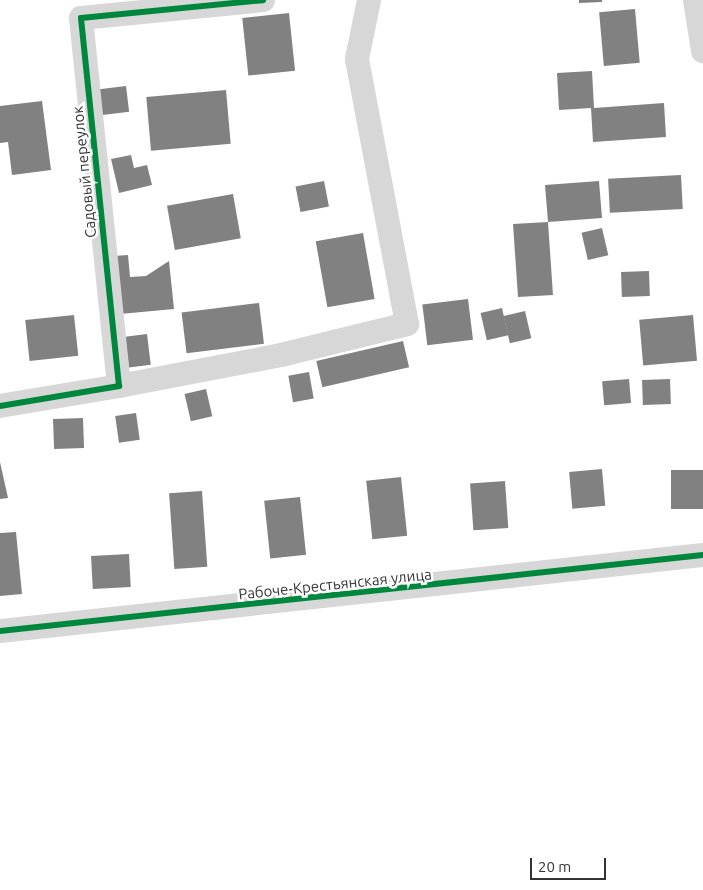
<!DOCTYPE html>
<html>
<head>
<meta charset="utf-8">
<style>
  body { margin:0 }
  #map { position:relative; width:703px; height:890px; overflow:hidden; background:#fff; font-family:Ubuntu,sans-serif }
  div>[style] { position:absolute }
  .building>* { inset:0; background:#818181; transform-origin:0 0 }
  .street>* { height:24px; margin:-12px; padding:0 12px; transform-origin:12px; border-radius:12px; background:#d7d7d7 }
  .cycleway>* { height:6px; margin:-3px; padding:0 3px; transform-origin:3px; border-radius:3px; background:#00873e }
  span { translate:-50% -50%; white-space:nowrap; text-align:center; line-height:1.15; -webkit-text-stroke:5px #fff; paint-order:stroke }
  .street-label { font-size:15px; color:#333 }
  .scale { position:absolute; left:530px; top:858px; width:76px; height:22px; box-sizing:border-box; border:2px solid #333; border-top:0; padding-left:6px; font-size:15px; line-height:18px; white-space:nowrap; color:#333; -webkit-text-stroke:4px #fff; paint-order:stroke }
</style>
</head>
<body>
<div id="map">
  <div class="building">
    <div style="clip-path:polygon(579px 0,602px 0,602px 2px,579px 3px)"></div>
    <div style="left:635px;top:9px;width:54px;height:36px;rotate:85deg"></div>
    <div style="left:289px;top:13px;width:58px;height:47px;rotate:84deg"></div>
    <div style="clip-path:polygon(592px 71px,594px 108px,664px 103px,666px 137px,593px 142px,591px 108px,559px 110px,557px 73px)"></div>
    <div style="left:126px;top:86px;width:26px;height:27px;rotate:83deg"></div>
    <div style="left:226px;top:90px;width:54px;height:80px;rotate:85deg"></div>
    <div style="clip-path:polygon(42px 101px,51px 170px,12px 175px,8px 142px,0 143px,0 106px)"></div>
    <div style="clip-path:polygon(131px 155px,134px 168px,147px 165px,152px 185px,119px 193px,111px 159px)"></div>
    <div style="left:681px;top:175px;width:34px;height:73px;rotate:87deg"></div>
    <div style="left:324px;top:181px;width:26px;height:29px;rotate:79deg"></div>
    <div style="clip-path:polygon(599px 181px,602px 218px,548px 222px,553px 295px,518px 297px,513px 224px,548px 222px,545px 185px)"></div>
    <div style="left:233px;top:194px;width:45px;height:67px;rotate:80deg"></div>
    <div style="left:602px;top:228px;width:28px;height:21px;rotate:77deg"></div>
    <div style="left:363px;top:233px;width:67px;height:48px;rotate:80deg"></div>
    <div style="clip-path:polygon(128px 255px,130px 277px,146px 276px,169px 261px,174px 309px,120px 314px,114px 256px)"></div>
    <div style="left:649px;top:271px;width:25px;height:28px;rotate:88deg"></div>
    <div style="left:468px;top:299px;width:41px;height:46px;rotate:83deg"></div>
    <div style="left:259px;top:303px;width:41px;height:78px;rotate:83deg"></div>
    <div style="left:502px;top:308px;width:28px;height:22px;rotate:77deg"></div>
    <div style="left:525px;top:311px;width:28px;height:22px;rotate:77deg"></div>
    <div style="left:74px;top:315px;width:41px;height:49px;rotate:84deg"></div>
    <div style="left:693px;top:315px;width:46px;height:54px;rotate:85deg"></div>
    <div style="left:147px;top:334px;width:31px;height:22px;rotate:83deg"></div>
    <div style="left:403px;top:341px;width:27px;height:89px;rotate:77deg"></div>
    <div style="left:309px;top:372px;width:27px;height:21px;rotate:80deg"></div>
    <div style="left:629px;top:379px;width:24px;height:27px;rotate:85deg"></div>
    <div style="left:670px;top:379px;width:25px;height:28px;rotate:88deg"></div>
    <div style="left:206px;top:389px;width:28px;height:22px;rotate:77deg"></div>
    <div style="left:136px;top:413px;width:27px;height:21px;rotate:82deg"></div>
    <div style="left:83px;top:418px;width:30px;height:30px;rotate:88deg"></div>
    <div style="clip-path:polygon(0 462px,8px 498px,0 499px)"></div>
    <div style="left:602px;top:469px;width:37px;height:33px;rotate:85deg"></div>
    <div style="left:703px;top:470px;width:39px;height:32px;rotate:90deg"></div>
    <div style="left:401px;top:477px;width:59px;height:35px;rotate:84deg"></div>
    <div style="left:505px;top:481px;width:47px;height:35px;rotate:86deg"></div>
    <div style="left:202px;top:491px;width:76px;height:33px;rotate:86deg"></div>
    <div style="left:300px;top:497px;width:58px;height:36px;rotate:84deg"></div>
    <div style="clip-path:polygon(16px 532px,22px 594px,0 596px,0 533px)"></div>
    <div style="left:129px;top:554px;width:33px;height:38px;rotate:87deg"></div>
  </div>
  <div class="street">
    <div style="left:695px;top:0;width:52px;rotate:81.1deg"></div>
    <div style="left:119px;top:386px;width:165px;rotate:-10.8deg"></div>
    <div style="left:281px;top:355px;width:130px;rotate:-13.8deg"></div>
    <div style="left:407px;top:324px;width:270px;rotate:-100.7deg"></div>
    <div style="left:357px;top:59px;width:60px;rotate:-78.5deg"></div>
    <div style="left:0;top:406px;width:121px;rotate:-9.5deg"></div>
    <div style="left:119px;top:386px;width:370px;rotate:-95.9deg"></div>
    <div style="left:81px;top:18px;width:183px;rotate:-5.6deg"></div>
    <div style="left:0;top:631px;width:707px;rotate:-6.17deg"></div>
  </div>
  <div class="cycleway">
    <div style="left:0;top:406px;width:121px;rotate:-9.5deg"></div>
    <div style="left:119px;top:386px;width:370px;rotate:-95.9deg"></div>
    <div style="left:81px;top:18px;width:183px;rotate:-5.6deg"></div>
    <div style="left:0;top:631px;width:707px;rotate:-6.17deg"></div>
  </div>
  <div class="street-label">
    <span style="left:84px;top:172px;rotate:-96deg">Садовый переулок</span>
    <span style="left:335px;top:584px;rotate:-6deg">Рабоче-Крестьянская улица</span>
  </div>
  <div class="scale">20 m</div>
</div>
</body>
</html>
